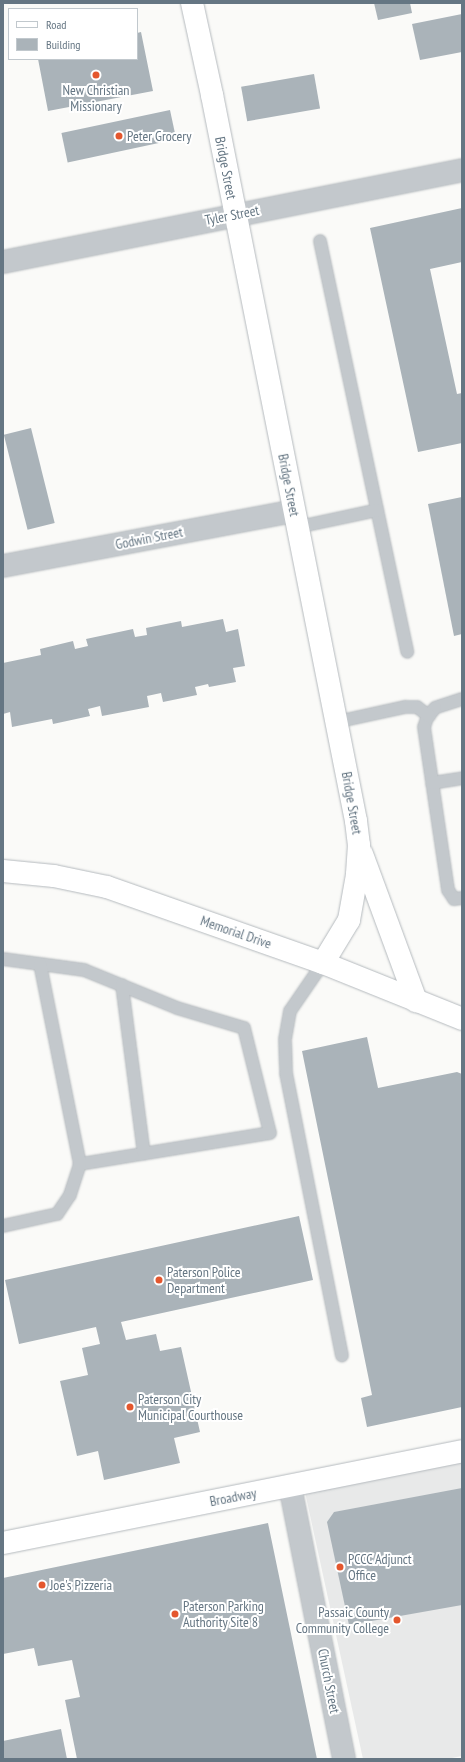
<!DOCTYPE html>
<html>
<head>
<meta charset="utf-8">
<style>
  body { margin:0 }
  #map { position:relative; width:465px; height:1762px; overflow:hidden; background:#fafaf8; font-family:"PT Sans Narrow",sans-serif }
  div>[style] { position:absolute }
  .built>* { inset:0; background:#e8e9e9 }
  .building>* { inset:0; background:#aab3b9; transform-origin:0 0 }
  .roads { filter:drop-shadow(0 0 1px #b5babe) drop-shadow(0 0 1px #b5babe) }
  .service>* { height:12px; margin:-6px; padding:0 6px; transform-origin:6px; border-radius:6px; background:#c3c8cc }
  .minor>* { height:22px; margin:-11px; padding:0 11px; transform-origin:11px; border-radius:11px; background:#c3c8cc }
  .primary>* { height:22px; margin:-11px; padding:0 11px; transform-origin:11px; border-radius:11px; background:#fff }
  .dots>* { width:11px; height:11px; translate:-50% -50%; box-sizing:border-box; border:2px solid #fff; border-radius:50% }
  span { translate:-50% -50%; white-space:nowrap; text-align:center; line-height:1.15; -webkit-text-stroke:4px #fff; paint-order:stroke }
  .poi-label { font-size:14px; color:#657683 }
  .left { translate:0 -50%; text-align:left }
  .right { translate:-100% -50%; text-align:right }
  .street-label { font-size:14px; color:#657683 }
  .frame { position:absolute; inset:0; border:4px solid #657683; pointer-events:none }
  .legend { position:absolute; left:8px; top:8px; width:130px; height:52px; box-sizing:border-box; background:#fff; border:1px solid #c1c8cd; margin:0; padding:5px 7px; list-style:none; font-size:12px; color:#657683 }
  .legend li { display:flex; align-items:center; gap:8px; height:20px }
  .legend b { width:20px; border:1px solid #c1c8cd }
</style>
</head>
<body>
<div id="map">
  <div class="built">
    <div style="clip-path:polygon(462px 1453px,462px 1756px,447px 1759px,363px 1759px,303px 1483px)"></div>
  </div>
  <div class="building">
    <div style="clip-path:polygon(374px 3px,410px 3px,412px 13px,378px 20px)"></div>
    <div style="clip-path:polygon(462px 14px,462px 52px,420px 60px,412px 24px)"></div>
    <div style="clip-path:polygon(141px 32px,153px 91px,48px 111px,38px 59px,137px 59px,137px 33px)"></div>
    <div style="left:314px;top:74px;width:35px;height:74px;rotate:80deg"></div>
    <div style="left:170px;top:110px;width:30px;height:111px;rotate:78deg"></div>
    <div style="clip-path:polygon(462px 208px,462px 262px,430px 269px,457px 394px,462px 393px,462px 443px,418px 452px,370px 228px)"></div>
    <div style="left:31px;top:428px;width:98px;height:28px;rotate:76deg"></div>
    <div style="clip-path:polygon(462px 497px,462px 634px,454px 636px,428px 504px)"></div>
    <div style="clip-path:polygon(223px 619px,226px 632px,238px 629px,245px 666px,233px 668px,236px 682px,209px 687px,208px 684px,195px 687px,197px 695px,163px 702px,161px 693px,147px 696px,149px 707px,102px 716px,100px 706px,88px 709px,90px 716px,53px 724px,52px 719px,12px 727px,10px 712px,3px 714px,3px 663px,41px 655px,40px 649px,73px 641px,75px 649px,88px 646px,86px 639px,133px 629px,135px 637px,147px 635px,146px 628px,181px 621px,182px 627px)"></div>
    <div style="clip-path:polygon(367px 1037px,378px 1088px,457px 1072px,462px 1074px,462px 1407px,367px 1427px,361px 1398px,372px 1395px,302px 1051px)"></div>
    <div style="clip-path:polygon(299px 1216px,313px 1280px,121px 1322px,126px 1340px,156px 1334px,160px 1351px,181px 1347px,200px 1432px,174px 1438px,180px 1463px,104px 1480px,98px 1451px,77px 1456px,60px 1381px,88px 1375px,82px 1348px,100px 1344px,96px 1327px,19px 1344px,5px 1280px)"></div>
    <div style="clip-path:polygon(462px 1488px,462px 1605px,349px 1625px,327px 1522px,334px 1512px)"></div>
    <div style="clip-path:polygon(268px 1523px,317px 1759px,77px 1759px,65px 1700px,80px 1697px,72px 1660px,38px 1666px,34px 1648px,3px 1654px,3px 1578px)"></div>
    <div style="clip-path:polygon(61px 1729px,67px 1759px,3px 1759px,3px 1741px)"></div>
  </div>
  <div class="roads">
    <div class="service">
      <div style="left:320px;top:241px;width:420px;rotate:78deg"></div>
      <div style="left:298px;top:527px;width:81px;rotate:-12.1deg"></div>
      <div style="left:462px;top:699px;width:28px;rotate:162deg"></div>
      <div style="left:435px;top:708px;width:13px;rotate:129deg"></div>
      <div style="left:427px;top:718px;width:9px;rotate:108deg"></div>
      <div style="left:424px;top:727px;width:165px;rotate:81.6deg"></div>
      <div style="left:448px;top:890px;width:11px;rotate:56deg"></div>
      <div style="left:454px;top:899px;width:8px;rotate:-7deg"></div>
      <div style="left:336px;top:722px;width:71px;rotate:-12.3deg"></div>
      <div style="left:405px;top:707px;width:12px"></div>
      <div style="left:417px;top:707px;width:15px;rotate:37deg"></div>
      <div style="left:432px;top:783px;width:30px;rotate:-9deg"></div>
      <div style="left:3px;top:959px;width:82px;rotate:7.7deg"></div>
      <div style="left:84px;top:970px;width:100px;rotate:22.2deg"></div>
      <div style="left:177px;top:1008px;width:70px;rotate:16.6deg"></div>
      <div style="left:244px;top:1028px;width:108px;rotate:76.1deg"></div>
      <div style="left:270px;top:1133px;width:193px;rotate:170.7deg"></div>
      <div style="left:80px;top:1164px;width:33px;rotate:108deg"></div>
      <div style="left:70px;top:1195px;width:23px;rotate:124deg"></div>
      <div style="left:57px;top:1214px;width:55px;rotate:167.5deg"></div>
      <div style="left:323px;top:963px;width:58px;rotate:124.5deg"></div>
      <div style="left:290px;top:1011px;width:29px;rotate:100deg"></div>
      <div style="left:285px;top:1040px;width:33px;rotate:88deg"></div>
      <div style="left:286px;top:1073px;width:288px;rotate:78.8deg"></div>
      <div style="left:40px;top:964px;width:204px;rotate:78.7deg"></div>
      <div style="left:122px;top:985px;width:170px;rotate:82.6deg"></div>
    </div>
    <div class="minor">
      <div style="left:3px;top:262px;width:468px;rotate:-11.3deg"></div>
      <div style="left:3px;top:566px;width:296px;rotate:-10.7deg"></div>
      <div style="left:290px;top:1486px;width:278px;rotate:78.8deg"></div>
    </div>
    <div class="primary">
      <div style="left:192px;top:3px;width:94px;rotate:77.7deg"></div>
      <div style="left:212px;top:95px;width:740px;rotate:78.78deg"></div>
      <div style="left:356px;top:821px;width:24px;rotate:83deg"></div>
      <div style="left:359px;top:845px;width:30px;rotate:94deg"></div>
      <div style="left:357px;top:875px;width:46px;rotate:100.1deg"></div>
      <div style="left:349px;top:920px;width:50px;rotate:121.2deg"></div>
      <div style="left:362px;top:854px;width:157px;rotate:69.8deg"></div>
      <div style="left:3px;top:871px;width:51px;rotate:5.6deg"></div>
      <div style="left:54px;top:876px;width:54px;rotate:11.7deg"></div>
      <div style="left:107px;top:887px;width:229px;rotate:19.4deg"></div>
      <div style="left:323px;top:963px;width:150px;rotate:21.9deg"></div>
      <div style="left:3px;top:1543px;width:468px;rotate:-11.3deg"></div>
    </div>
  </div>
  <div class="dots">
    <div style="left:96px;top:75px;background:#e4572e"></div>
    <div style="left:119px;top:136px;background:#e4572e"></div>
    <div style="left:159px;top:1280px;background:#e4572e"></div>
    <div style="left:130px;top:1407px;background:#e4572e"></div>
    <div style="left:340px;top:1567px;background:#e4572e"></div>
    <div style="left:42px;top:1585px;background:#e4572e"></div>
    <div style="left:175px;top:1614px;background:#e4572e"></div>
    <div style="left:397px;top:1620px;background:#e4572e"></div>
  </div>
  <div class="poi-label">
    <span style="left:96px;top:98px">New Christian<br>Missionary</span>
    <span class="left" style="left:127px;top:136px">Peter Grocery</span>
    <span class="left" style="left:167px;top:1280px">Paterson Police<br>Department</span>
    <span class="left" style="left:138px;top:1407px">Paterson City<br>Municipal Courthouse</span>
    <span class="left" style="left:348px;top:1567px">PCCC Adjunct<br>Office</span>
    <span class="left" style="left:50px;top:1585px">Joe's Pizzeria</span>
    <span class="left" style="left:183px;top:1614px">Paterson Parking<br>Authority Site 8</span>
    <span class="right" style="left:389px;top:1620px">Passaic County<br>Community College</span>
  </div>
  <div class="street-label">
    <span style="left:226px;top:168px;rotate:79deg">Bridge Street</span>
    <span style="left:232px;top:215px;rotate:-11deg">Tyler Street</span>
    <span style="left:289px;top:485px;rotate:79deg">Bridge Street</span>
    <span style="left:149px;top:538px;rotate:-11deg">Godwin Street</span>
    <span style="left:352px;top:803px;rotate:80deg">Bridge Street</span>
    <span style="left:236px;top:932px;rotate:19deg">Memorial Drive</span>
    <span style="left:233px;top:1497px;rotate:-11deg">Broadway</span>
    <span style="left:329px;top:1681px;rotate:79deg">Church Street</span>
  </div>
  <div class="frame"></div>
  <ul class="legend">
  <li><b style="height:5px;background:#fff"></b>Road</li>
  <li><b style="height:11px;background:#aab3b9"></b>Building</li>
  </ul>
</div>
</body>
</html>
